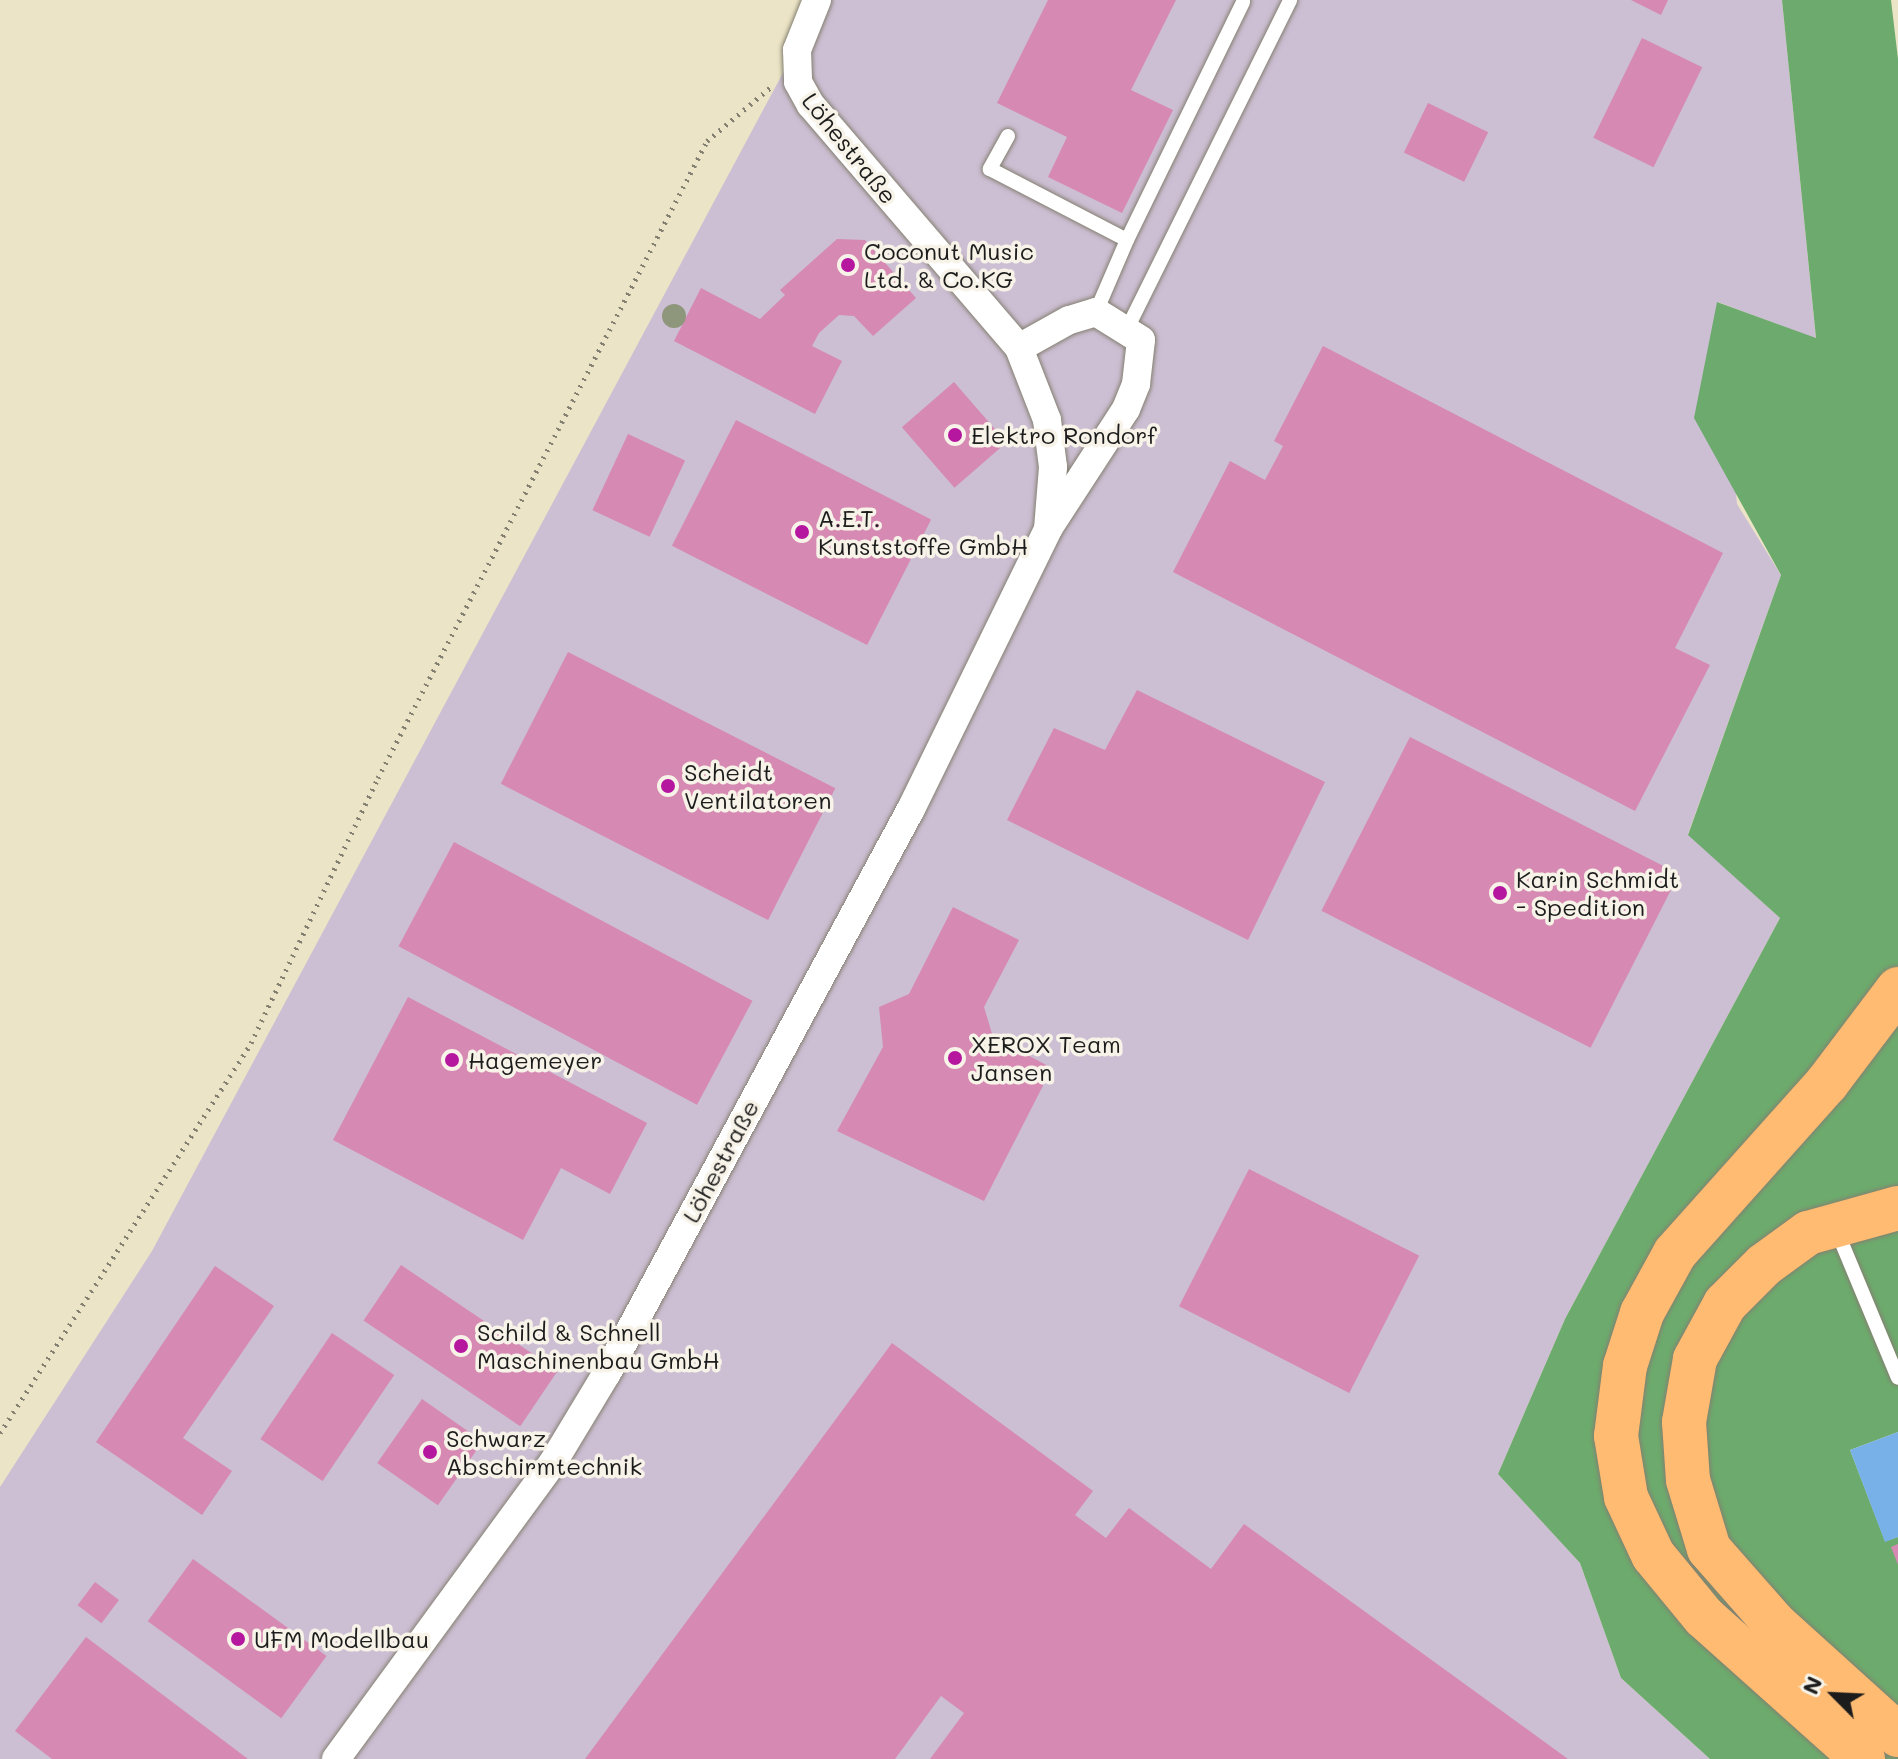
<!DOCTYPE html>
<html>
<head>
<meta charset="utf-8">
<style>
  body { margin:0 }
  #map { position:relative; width:1898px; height:1759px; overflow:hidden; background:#ece4c6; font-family:Mali,sans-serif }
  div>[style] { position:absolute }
  .industrial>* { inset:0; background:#ccbed3 }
  .forest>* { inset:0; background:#6cab6d }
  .water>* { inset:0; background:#78b1e8 }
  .building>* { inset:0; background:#d689b2; transform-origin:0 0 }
  .path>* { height:5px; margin-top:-2.5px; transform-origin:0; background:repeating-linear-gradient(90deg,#848071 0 2px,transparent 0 8px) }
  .roads { filter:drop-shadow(0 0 2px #848071) drop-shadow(0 0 2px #848071) }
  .service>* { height:14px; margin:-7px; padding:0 7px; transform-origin:7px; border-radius:7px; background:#fff }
  .minor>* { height:28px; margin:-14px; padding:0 14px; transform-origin:14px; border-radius:14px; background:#fff }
  .motorway>* { height:44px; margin:-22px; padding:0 22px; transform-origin:22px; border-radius:22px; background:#ffbb71 }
  .trees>* { width:24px; height:24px; margin:-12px; border-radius:50%; background:#8e977b }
  .dots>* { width:22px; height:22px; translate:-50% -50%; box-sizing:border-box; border:4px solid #f7f3e8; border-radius:50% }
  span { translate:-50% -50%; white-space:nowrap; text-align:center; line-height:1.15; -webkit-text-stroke:7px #f7f3e8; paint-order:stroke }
  .street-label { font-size:24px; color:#1c1c1c }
  .poi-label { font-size:24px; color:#1c1c1c }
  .left { translate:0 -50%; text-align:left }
  .north { position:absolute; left:1794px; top:1655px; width:80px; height:80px; -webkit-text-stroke:6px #f7f3e8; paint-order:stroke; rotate:294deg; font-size:22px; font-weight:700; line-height:32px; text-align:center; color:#1c1c1c }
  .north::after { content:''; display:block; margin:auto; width:28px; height:36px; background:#1c1c1c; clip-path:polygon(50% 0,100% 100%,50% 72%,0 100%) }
</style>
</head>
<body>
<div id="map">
  <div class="industrial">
    <div style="clip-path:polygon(822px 0,1782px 0,1816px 339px,1718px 302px,1737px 504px,1781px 575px,1688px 834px,1780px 918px,1565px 1319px,1498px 1474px,1580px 1563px,1621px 1678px,1710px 1759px,0 1759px,0 1487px,152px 1251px)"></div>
  </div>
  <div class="forest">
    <div style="clip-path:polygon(1782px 0,1891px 0,1898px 59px,1898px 1432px,1850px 1450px,1885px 1541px,1898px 1537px,1898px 1759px,1710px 1759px,1621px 1678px,1580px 1563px,1498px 1474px,1565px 1319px,1780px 918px,1688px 835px,1781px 575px,1694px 418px,1717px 302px,1816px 338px)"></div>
  </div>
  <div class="water">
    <div style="clip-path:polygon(1898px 1432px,1898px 1537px,1885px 1542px,1850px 1450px)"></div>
  </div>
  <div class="building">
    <div style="clip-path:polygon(1048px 0,1176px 0,1131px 90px,1173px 110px,1122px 213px,1048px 177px,1067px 137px,997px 103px)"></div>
    <div style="clip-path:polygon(1631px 0,1668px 0,1661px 15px)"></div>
    <div style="left:1642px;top:38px;width:67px;height:111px;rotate:26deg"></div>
    <div style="left:1428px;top:103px;width:67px;height:55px;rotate:26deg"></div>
    <div style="clip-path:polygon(837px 239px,865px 240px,916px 298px,873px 336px,854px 316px,839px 315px,819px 333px,812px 346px,842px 361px,815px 414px,674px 341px,701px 288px,760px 319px,785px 295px,780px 290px)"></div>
    <div style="clip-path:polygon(1323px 346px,1723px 553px,1675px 648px,1710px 665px,1635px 811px,1173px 572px,1230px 461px,1265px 480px,1283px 446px,1274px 441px)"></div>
    <div style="left:954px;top:382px;width:80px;height:69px;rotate:49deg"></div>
    <div style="left:736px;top:420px;width:219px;height:141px;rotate:27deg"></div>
    <div style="left:628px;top:434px;width:63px;height:84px;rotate:25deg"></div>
    <div style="left:568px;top:652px;width:300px;height:148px;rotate:27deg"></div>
    <div style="clip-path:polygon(1137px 690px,1325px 782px,1248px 940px,1007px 820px,1054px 728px,1105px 750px)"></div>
    <div style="left:1410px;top:737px;width:302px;height:195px;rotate:27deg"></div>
    <div style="left:454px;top:842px;width:338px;height:118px;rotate:28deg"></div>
    <div style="clip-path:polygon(953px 907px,1019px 940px,984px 1007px,993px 1037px,1052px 1068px,984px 1201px,837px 1131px,883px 1047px,879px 1007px,909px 994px)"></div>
    <div style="clip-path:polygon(408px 997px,647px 1123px,610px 1194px,561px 1168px,523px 1240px,333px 1140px)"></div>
    <div style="left:1249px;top:1169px;width:191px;height:154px;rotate:27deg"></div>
    <div style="left:401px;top:1265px;width:189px;height:67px;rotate:34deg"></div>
    <div style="clip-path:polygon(215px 1266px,274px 1306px,183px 1438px,232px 1471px,202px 1515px,96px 1442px)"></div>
    <div style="left:332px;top:1333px;width:75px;height:128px;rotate:34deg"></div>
    <div style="clip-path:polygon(892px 1343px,1093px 1491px,1075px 1515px,1106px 1538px,1129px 1508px,1211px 1569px,1244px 1524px,1568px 1759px,930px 1759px,964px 1713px,941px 1696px,895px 1759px,585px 1759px)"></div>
    <div style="left:422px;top:1399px;width:74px;height:78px;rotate:35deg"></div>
    <div style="clip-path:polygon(1898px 1544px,1898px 1565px,1891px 1547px)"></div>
    <div style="left:193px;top:1559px;width:165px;height:77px;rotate:36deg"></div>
    <div style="left:95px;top:1582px;width:30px;height:29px;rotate:37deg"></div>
    <div style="clip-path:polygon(86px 1637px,248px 1759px,52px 1759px,15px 1731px)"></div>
  </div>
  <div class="path">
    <div style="left:0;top:1433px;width:464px;rotate:-57.2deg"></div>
    <div style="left:251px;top:1043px;width:294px;rotate:-64.4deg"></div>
    <div style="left:378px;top:778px;width:717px;rotate:-62.68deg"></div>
    <div style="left:707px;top:141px;width:84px;rotate:-40.2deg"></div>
  </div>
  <div class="roads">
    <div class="service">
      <div style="left:1008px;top:136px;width:38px;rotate:119deg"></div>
      <div style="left:990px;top:169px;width:154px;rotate:27.4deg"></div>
      <div style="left:1127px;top:240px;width:78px;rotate:113.3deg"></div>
      <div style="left:1127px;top:240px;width:265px;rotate:-64deg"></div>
      <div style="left:1126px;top:331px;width:369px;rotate:-63.6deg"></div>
      <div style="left:1836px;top:1229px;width:161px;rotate:67.4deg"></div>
    </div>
    <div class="minor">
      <div style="left:817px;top:0;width:54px;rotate:111.8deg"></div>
      <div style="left:797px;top:50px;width:32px;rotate:88deg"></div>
      <div style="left:798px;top:82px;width:26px;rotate:61deg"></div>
      <div style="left:811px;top:105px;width:320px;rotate:49.4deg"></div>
      <div style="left:336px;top:1759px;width:366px;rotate:-53.8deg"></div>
      <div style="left:552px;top:1464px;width:106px;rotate:-58.9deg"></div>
      <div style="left:607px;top:1373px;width:641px;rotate:-61.68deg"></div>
      <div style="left:911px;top:809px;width:312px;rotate:-63.9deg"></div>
      <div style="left:1048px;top:529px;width:143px;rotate:-57deg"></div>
      <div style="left:1126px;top:409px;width:27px;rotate:-68deg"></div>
      <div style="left:1136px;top:384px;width:44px;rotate:-83.5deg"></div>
      <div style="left:1141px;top:340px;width:53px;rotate:-148.1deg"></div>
      <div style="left:1096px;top:312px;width:28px;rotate:163deg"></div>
      <div style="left:1069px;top:320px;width:57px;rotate:150.8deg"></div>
      <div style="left:1019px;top:348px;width:77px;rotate:68.7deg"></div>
      <div style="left:1047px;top:420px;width:47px;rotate:82.7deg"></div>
      <div style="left:1053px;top:467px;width:62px;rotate:94.6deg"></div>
    </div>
    <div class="motorway">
      <div style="left:1898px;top:1208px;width:93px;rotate:164.5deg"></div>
      <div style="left:1808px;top:1233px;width:54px;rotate:144deg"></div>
      <div style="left:1764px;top:1265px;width:55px;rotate:135deg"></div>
      <div style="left:1725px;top:1304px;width:63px;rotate:118.6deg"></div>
      <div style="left:1695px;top:1359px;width:64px;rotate:99.9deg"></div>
      <div style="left:1684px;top:1422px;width:58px;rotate:86.1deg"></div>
      <div style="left:1688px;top:1480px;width:72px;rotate:73.1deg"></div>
      <div style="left:1709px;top:1549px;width:98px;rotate:48.7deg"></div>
      <div style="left:1774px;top:1623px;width:167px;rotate:42.1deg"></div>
      <div style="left:1863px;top:1759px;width:213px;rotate:-138.2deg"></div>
      <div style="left:1704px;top:1617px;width:80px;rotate:-129.4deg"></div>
      <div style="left:1653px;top:1555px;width:64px;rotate:-115deg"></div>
      <div style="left:1626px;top:1497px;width:62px;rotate:-99.3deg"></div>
      <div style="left:1616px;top:1436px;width:71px;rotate:-82.7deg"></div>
      <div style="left:1625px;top:1366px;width:56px;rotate:-72.2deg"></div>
      <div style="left:1642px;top:1313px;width:68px;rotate:-61.2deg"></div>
      <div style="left:1675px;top:1253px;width:228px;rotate:-48.2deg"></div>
      <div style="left:1827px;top:1083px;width:118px;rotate:-52.9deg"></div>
    </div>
  </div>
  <div class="trees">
    <div style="left:674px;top:316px"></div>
  </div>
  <div class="dots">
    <div style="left:848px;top:265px;background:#b5179e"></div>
    <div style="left:955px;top:435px;background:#b5179e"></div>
    <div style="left:802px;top:532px;background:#b5179e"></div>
    <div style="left:668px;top:786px;background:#b5179e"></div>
    <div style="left:1500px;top:893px;background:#b5179e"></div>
    <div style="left:955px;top:1058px;background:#b5179e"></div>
    <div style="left:452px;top:1060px;background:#b5179e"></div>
    <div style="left:461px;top:1346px;background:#b5179e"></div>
    <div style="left:430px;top:1452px;background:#b5179e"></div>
    <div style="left:238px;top:1639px;background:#b5179e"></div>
  </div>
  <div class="street-label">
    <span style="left:850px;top:148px;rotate:51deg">Löhestraße</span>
    <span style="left:720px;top:1161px;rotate:-62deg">Löhestraße</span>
  </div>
  <div class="poi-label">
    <span class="left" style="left:864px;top:265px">Coconut Music<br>Ltd. &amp; Co.KG</span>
    <span class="left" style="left:971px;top:435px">Elektro Rondorf</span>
    <span class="left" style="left:818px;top:532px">A.E.T.<br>Kunststoffe GmbH</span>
    <span class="left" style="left:684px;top:786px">Scheidt<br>Ventilatoren</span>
    <span class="left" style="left:1516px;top:893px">Karin Schmidt<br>- Spedition</span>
    <span class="left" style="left:971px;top:1058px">XEROX Team<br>Jansen</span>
    <span class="left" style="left:468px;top:1060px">Hagemeyer</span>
    <span class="left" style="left:477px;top:1346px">Schild &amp; Schnell<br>Maschinenbau GmbH</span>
    <span class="left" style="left:446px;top:1452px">Schwarz<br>Abschirmtechnik</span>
    <span class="left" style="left:254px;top:1639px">UFM Modellbau</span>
  </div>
  <div class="north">N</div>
</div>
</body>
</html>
